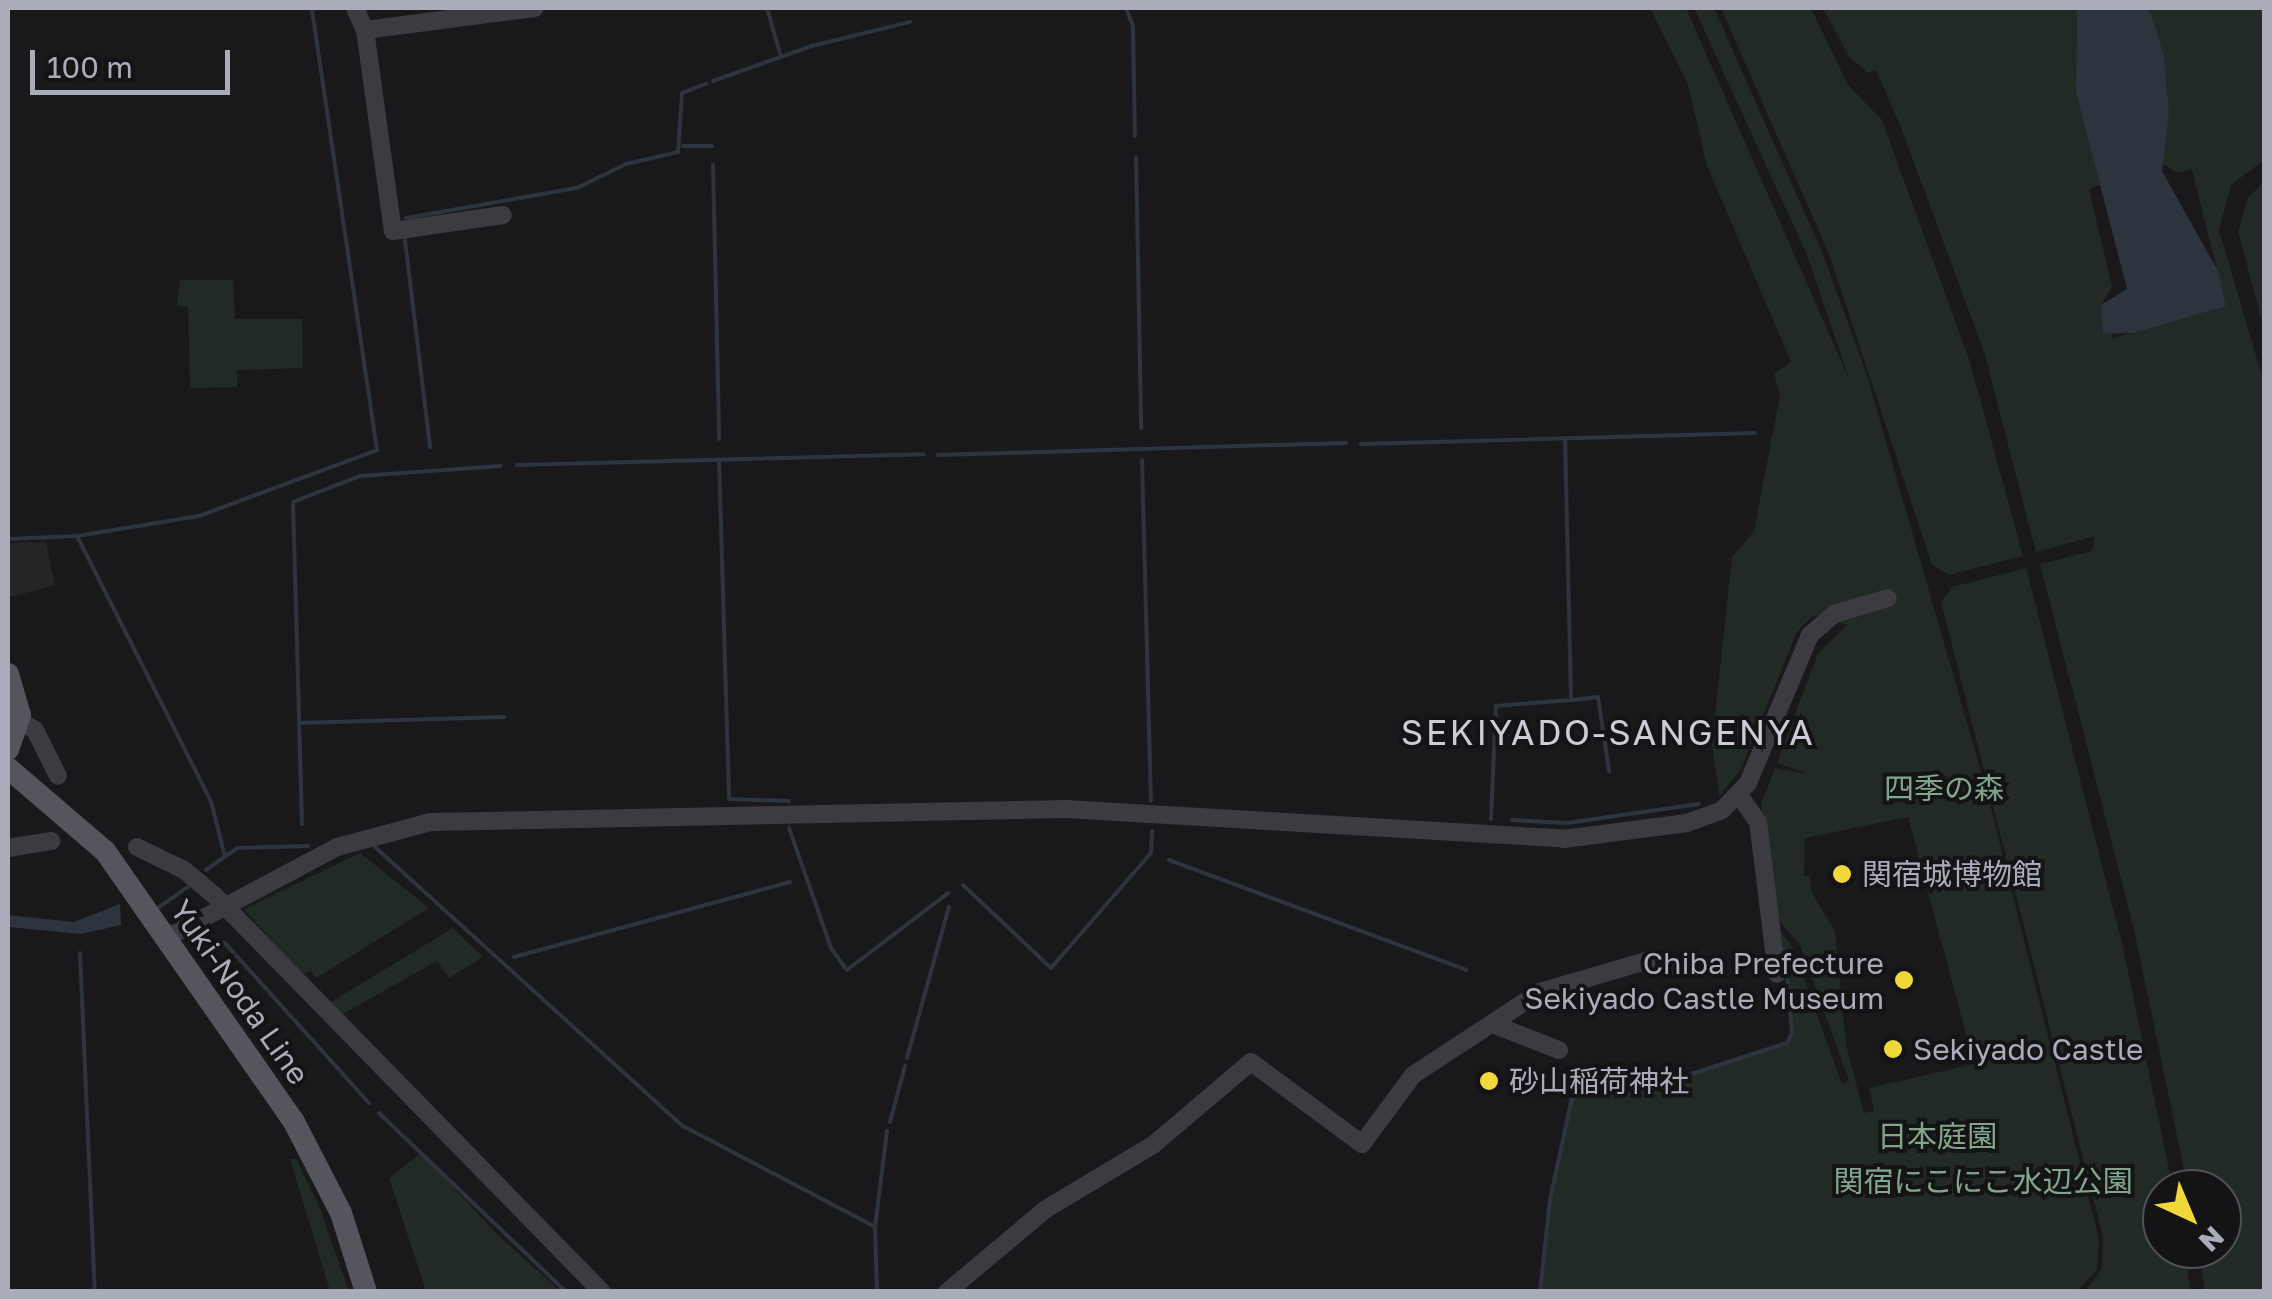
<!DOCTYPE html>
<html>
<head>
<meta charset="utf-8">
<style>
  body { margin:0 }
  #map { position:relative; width:2272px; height:1299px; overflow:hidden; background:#19181a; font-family:"Golos Text","Noto Sans JP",sans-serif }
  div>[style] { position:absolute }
  .built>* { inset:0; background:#252427 }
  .green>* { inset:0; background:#222a25 }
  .water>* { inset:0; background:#2e343e }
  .stream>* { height:4px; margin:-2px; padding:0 2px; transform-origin:2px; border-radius:2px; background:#2e343e }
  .minor>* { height:18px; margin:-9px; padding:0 9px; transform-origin:9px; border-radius:9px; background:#3b3b41 }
  .major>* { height:22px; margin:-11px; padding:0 11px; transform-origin:11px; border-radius:11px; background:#55555e }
  .dots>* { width:28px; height:28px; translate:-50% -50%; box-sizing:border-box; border:5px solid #141315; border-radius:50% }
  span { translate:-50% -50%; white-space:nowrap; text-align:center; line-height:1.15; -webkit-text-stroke:8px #141315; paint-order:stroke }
  .park-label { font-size:30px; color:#82a58b }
  .poi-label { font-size:30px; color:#abacba }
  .left { translate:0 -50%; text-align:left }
  .right { translate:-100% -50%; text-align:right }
  .street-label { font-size:30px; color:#abacba }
  .quarter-label { font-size:35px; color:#ccccd6; letter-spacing:2.5px }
  .frame { position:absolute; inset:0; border:10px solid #abacba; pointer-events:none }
  .north { position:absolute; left:2142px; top:1169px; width:100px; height:100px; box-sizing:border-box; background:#141315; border:2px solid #505057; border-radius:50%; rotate:136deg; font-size:28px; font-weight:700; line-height:40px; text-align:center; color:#abacba }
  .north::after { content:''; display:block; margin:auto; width:35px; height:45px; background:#f0d73a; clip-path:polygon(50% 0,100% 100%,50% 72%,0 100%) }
  .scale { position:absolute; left:30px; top:50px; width:200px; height:45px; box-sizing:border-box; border:5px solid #abacba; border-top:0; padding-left:12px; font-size:30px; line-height:35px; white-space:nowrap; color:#abacba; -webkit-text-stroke:8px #141315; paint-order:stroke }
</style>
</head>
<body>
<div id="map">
  <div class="built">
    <div style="clip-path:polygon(46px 542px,55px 585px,8px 598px,8px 543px)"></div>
  </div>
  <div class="green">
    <div style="clip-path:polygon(evenodd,1650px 8px,1686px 8px,1849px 379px,1807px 255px,1694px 8px,1714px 8px,1823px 254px,1867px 375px,1986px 789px,2099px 1239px,2097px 1270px,2077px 1291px,1541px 1292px,1551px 1199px,1573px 1098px,1643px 1090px,1788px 1043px,1793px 1033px,1781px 932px,1793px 948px,1842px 1084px,1849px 1081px,1800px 945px,1777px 918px,1761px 804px,1775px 768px,1808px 774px,1777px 763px,1818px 653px,1847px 625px,1813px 615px,1797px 632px,1741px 769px,1719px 797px,1712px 743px,1732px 557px,1754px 531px,1780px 395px,1774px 374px,1791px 362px,1707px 166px,1688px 85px,1650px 8px,1908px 817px,1974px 1064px,1869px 1088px,1874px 1111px,1864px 1113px,1846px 1045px,1835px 931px,1812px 893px,1810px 876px,1804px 876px,1805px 838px,1908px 817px)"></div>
    <div style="clip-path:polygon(1721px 8px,1811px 8px,1848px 85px,1882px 120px,1969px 359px,2023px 556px,1949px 575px,1932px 565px,1829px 254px)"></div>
    <div style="clip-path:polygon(1823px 8px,2077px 8px,2076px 92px,2100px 185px,2089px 189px,2112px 287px,2101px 305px,2113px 338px,2226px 306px,2192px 169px,2178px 173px,2160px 162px,2169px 112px,2164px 55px,2149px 8px,2264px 8px,2264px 160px,2231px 185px,2219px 230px,2264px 383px,2264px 1291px,2205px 1291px,2199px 1249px,2222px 1249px,2222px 1189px,2188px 1189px,2133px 925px,2040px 564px,2092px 551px,2095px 536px,2036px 552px,1984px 352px,1902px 130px,1876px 70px,1868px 73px,1849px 57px)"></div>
    <div style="clip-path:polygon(2264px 182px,2264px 328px,2238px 232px,2247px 199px)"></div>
    <div style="clip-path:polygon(180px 280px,233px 280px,235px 319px,302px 319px,303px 368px,237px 370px,237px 387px,190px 388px,188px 306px,177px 306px)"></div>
    <div style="clip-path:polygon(2026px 568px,2123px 947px,2173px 1189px,2162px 1189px,2162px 1249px,2185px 1249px,2190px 1291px,2086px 1291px,2102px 1268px,2103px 1236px,1941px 602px,1952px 587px)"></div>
    <div style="clip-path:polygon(360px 853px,429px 908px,316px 978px,310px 971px,302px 975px,244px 909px)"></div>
    <div style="clip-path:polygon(453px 928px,483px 957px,449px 978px,437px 961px,343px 1014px,331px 1002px)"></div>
    <div style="clip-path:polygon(421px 1153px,497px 1234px,560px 1291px,426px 1291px,389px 1178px)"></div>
    <div style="clip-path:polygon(290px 1159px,296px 1159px,319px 1206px,349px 1291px,330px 1291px)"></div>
  </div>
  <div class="water">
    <div style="clip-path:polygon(2077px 8px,2149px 8px,2164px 55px,2169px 112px,2162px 171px,2218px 271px,2226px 306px,2133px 333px,2103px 334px,2101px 305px,2127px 289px,2076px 92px)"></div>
    <div style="clip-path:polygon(120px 904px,121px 925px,81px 934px,8px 927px,8px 915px,74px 922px)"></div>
  </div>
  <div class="stream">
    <div style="left:767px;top:8px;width:51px;rotate:74.1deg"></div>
    <div style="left:1126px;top:8px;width:19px;rotate:69deg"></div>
    <div style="left:1133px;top:26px;width:110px;rotate:89deg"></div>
    <div style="left:713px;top:81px;width:105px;rotate:-19.5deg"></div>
    <div style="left:812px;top:46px;width:101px;rotate:-13.8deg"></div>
    <div style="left:683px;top:146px;width:29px"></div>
    <div style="left:1136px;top:157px;width:271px;rotate:88.9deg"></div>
    <div style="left:713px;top:165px;width:274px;rotate:88.7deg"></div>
    <div style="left:406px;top:218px;width:174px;rotate:-10deg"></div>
    <div style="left:577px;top:188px;width:55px;rotate:-26.1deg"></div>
    <div style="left:626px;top:164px;width:53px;rotate:-13deg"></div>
    <div style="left:678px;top:152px;width:59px;rotate:-86.1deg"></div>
    <div style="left:682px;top:93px;width:26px;rotate:-21deg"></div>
    <div style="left:405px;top:240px;width:209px;rotate:83.1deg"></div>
    <div style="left:1361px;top:444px;width:394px;rotate:-1.6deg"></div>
    <div style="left:938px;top:455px;width:408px;rotate:-1.7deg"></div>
    <div style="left:719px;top:459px;width:340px;rotate:88.3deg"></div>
    <div style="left:729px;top:799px;width:60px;rotate:1.9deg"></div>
    <div style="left:1142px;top:460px;width:341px;rotate:88.5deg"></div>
    <div style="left:517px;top:465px;width:407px;rotate:-1.5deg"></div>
    <div style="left:77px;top:536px;width:124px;rotate:-9.3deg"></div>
    <div style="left:199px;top:516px;width:190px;rotate:-20.3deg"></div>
    <div style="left:377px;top:450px;width:447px;rotate:-98.4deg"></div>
    <div style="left:8px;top:539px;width:69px;rotate:-2.5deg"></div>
    <div style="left:77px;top:536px;width:297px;rotate:63.2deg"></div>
    <div style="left:211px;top:801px;width:54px;rotate:76deg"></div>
    <div style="left:1573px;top:700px;width:25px;rotate:-7deg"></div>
    <div style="left:1598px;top:697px;width:75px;rotate:81.5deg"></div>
    <div style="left:299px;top:723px;width:205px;rotate:-1.7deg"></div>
    <div style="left:1491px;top:819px;width:113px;rotate:-87.5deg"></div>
    <div style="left:1496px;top:706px;width:75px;rotate:-4.6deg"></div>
    <div style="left:1571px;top:700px;width:262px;rotate:-91.3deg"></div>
    <div style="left:1512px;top:820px;width:55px;rotate:3.1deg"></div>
    <div style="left:1567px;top:823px;width:133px;rotate:-8.2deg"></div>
    <div style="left:302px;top:824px;width:322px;rotate:-91.6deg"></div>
    <div style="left:293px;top:502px;width:72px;rotate:-21.2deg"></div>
    <div style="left:360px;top:476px;width:141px;rotate:-4.1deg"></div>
    <div style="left:789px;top:828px;width:127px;rotate:70.7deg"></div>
    <div style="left:831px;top:948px;width:27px;rotate:54deg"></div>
    <div style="left:847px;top:970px;width:127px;rotate:-37.3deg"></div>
    <div style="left:375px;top:847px;width:416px;rotate:42.2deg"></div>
    <div style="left:683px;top:1126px;width:217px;rotate:27.7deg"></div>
    <div style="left:875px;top:1227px;width:65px;rotate:88.2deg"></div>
    <div style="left:1169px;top:860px;width:317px;rotate:20.3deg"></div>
    <div style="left:206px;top:870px;width:38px;rotate:-35deg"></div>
    <div style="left:237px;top:848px;width:71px;rotate:-1.6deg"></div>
    <div style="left:963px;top:885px;width:121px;rotate:43.3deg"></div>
    <div style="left:1051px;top:968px;width:152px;rotate:-49deg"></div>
    <div style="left:1151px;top:853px;width:22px;rotate:-87deg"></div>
    <div style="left:158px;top:908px;width:38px;rotate:-35deg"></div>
    <div style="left:224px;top:942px;width:217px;rotate:48deg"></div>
    <div style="left:80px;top:953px;width:339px;rotate:87.5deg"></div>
    <div style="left:514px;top:957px;width:286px;rotate:-15.2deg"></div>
    <div style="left:907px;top:1058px;width:157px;rotate:-74.5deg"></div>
    <div style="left:379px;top:1113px;width:259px;rotate:43.7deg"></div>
    <div style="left:890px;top:1122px;width:58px;rotate:-75deg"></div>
    <div style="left:875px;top:1227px;width:97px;rotate:-82.9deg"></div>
    <div style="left:1540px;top:1292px;width:93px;rotate:-83.8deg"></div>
    <div style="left:1550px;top:1200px;width:105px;rotate:-77.9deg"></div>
    <div style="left:1572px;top:1097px;width:70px;rotate:-5.7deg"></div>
    <div style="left:1642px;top:1090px;width:152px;rotate:-18deg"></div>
    <div style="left:1787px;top:1043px;width:11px;rotate:-63deg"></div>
    <div style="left:1792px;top:1033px;width:83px;rotate:-94.8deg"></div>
  </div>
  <div class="minor">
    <div style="left:355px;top:8px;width:24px;rotate:66deg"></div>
    <div style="left:365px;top:30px;width:203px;rotate:82.1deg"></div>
    <div style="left:393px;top:231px;width:111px;rotate:-8.3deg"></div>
    <div style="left:365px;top:30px;width:171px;rotate:-7.4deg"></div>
    <div style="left:19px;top:721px;width:18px;rotate:29deg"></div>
    <div style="left:35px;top:730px;width:51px;rotate:63.4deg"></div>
    <div style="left:1739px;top:795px;width:33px;rotate:55deg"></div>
    <div style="left:1758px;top:822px;width:153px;rotate:82.9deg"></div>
    <div style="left:137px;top:847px;width:52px;rotate:26.1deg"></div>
    <div style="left:184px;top:870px;width:40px;rotate:40deg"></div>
    <div style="left:215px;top:896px;width:554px;rotate:45.66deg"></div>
    <div style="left:8px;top:848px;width:44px;rotate:-9.2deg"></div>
    <div style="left:166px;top:938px;width:194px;rotate:-28deg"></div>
    <div style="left:337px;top:847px;width:97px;rotate:-14.9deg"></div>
    <div style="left:431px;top:822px;width:635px;rotate:-1.17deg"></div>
    <div style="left:1066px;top:809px;width:499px;rotate:3.4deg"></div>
    <div style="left:1564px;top:839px;width:124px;rotate:-7.4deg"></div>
    <div style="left:1687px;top:823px;width:37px;rotate:-20deg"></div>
    <div style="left:1722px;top:810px;width:37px;rotate:-46deg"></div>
    <div style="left:1748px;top:783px;width:160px;rotate:-67.3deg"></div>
    <div style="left:1810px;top:635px;width:32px;rotate:-41deg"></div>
    <div style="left:1834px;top:614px;width:56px;rotate:-16.5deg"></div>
    <div style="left:1492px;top:1024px;width:72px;rotate:21.2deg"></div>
    <div style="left:947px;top:1292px;width:129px;rotate:-40deg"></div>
    <div style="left:1046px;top:1209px;width:125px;rotate:-30.9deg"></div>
    <div style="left:1153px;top:1145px;width:128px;rotate:-40.3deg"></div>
    <div style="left:1251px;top:1062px;width:138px;rotate:36.5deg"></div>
    <div style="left:1362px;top:1144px;width:86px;rotate:-53.5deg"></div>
    <div style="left:1413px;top:1075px;width:152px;rotate:-33.2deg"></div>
    <div style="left:1540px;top:992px;width:118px;rotate:-16.3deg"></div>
    <div style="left:1653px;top:959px;width:28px;rotate:19deg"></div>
  </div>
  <div class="major">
    <div style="left:8px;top:674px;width:43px;rotate:73.7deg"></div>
    <div style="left:20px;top:715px;width:36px;rotate:109deg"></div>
    <div style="left:8px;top:768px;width:128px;rotate:40.6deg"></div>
    <div style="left:105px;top:851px;width:328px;rotate:55.1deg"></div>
    <div style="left:293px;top:1120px;width:105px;rotate:62.7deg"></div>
    <div style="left:341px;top:1213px;width:83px;rotate:72.4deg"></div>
  </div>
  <div class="dots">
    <div style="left:1842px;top:874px;background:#f0d73a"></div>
    <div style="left:1904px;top:980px;background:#f0d73a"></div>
    <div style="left:1893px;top:1049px;background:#f0d73a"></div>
    <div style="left:1489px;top:1081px;background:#f0d73a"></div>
  </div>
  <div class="park-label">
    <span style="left:1944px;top:788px">四季の森</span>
    <span style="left:1937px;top:1136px">日本庭園</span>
    <span style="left:1983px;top:1181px">関宿にこにこ水辺公園</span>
  </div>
  <div class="poi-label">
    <span class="left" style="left:1862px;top:874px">関宿城博物館</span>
    <span class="right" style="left:1884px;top:980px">Chiba Prefecture<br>Sekiyado Castle Museum</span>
    <span class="left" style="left:1913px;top:1049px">Sekiyado Castle</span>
    <span class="left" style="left:1509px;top:1081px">砂山稲荷神社</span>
  </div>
  <div class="street-label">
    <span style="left:240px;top:992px;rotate:55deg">Yuki-Noda Line</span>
  </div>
  <div class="quarter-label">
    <span style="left:1608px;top:732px">SEKIYADO-SANGENYA</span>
  </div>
  <div class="frame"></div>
  <div class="north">N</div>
  <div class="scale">100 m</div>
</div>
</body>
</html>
